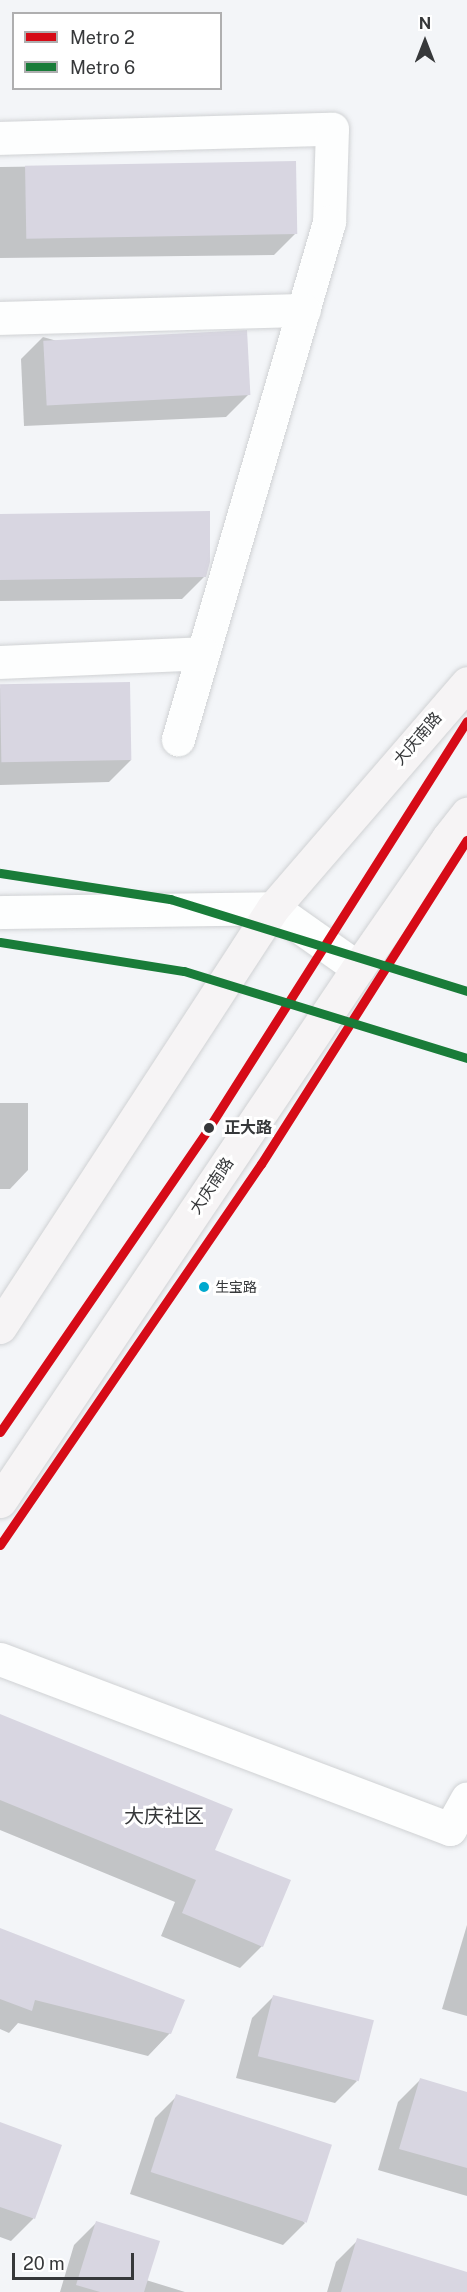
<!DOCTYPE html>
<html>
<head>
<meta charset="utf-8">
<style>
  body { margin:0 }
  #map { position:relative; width:467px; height:2292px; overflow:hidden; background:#f3f5f8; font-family:"Public Sans","Noto Sans SC",sans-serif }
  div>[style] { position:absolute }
  .shadow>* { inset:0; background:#0003 }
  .building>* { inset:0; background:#d8d6e1; transform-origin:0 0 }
  .roads { filter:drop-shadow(0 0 2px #d0d2d4) drop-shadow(0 0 2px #d0d2d4) }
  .minor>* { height:33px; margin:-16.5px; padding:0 16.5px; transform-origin:16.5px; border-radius:16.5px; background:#fdfefe }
  .major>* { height:33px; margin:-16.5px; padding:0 16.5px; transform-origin:16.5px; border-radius:16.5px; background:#f6f4f5 }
  .metro-1>* { height:9px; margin:-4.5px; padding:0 4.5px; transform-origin:4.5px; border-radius:4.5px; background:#d60b17 }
  .metro-2>* { height:9px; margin:-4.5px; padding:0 4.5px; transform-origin:4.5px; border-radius:4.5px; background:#197c39 }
  .dots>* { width:16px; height:16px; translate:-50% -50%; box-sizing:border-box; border:3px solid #fff; border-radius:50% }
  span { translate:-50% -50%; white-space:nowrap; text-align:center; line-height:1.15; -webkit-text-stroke:6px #fff; paint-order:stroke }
  .bus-label { font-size:14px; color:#36383a }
  .left { translate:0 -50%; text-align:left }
  .street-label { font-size:16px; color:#36383a }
  .stop-label { font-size:16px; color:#36383a; font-weight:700 }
  .quarter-label { font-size:20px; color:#36383a }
  .legend { position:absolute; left:12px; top:12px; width:210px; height:78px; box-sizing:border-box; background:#fff; border:2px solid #afafb0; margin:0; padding:8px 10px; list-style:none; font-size:18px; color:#36383a }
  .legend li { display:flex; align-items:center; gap:12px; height:30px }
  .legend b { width:30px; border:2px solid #afafb0 }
  .north { position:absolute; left:395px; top:12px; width:60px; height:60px; -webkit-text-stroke:4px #fff; paint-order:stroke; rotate:0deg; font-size:16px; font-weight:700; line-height:24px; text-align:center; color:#36383a }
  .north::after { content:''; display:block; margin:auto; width:21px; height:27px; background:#36383a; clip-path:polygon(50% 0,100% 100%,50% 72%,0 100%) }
  .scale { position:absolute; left:12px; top:2253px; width:122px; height:27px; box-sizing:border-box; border:3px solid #36383a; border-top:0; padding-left:8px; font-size:18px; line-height:21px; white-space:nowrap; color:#36383a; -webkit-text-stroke:4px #fff; paint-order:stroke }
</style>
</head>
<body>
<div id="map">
  <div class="shadow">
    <div style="clip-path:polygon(294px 163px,296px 233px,274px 255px,0 258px,0 167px)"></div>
    <div style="clip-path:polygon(43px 337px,248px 395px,226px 417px,24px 426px,21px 359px)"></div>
    <div style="clip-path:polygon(0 515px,204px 577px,182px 599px,0 601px)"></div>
    <div style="clip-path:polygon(0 688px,131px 760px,109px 782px,0 785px)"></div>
    <div style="clip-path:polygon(0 1103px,28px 1103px,28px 1170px,10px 1189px,0 1189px)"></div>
    <div style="clip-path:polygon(0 1716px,213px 1850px,262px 1946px,240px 1968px,161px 1936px,175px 1902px,0 1830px)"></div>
    <div style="clip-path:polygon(467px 1925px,467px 2016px,442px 2009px)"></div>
    <div style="clip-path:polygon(0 1929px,170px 2033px,148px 2056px,18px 2023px,9px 2033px,0 2029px)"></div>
    <div style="clip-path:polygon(274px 1996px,357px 2081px,335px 2103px,236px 2078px,252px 2018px)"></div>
    <div style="clip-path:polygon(420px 2080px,467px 2094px,467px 2196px,378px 2170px,398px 2102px)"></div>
    <div style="clip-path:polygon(177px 2096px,305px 2223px,283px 2245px,130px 2194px,155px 2118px)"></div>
    <div style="clip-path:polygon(0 2124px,60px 2146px,33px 2219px,11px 2241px,0 2237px)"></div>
    <div style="clip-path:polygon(96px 2223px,146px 2280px,185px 2292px,60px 2292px,74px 2245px)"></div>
    <div style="clip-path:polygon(358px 2240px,467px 2274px,467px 2292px,327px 2292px,336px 2262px)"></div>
  </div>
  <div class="building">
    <div style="left:296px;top:161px;width:73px;height:271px;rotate:89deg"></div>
    <div style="left:247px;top:330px;width:65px;height:204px;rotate:87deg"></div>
    <div style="clip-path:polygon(210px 511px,210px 562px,206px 577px,0 580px,0 514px)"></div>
    <div style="left:130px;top:682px;width:78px;height:130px;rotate:89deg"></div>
    <div style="clip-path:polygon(0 1714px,233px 1809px,215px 1850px,291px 1880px,263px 1947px,182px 1913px,196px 1880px,0 1800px)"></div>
    <div style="clip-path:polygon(0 1928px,185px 2000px,171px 2034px,35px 2000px,32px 2011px,0 1999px)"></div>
    <div style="left:273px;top:1995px;width:104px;height:63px;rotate:14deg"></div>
    <div style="clip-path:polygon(420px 2078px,467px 2092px,467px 2168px,399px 2149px)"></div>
    <div style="left:176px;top:2094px;width:164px;height:82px;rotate:18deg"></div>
    <div style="clip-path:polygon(0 2122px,62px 2145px,35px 2219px,0 2207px)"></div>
    <div style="clip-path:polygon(96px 2221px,160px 2241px,144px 2292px,100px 2292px,76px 2285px)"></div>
    <div style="clip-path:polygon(357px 2238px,467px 2272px,467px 2292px,341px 2292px)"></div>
  </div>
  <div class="roads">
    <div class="minor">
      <div style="left:0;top:138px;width:332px;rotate:-1.6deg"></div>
      <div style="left:332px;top:129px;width:93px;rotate:91.8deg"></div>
      <div style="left:329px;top:222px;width:539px;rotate:106.28deg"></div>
      <div style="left:0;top:318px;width:304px;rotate:-1.5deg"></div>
      <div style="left:0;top:662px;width:203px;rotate:-2.5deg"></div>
      <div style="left:0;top:912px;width:273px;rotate:-0.8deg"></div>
      <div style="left:273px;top:908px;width:104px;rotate:35.2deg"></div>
      <div style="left:0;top:1659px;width:481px;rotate:20.7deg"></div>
      <div style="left:450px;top:1829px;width:35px;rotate:-61deg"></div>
    </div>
    <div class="major">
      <div style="left:0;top:1327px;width:500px;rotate:-56.91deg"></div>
      <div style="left:273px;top:908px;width:297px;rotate:-49.2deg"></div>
      <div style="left:0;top:1501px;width:642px;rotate:-56.11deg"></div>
      <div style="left:358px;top:968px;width:158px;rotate:-55.3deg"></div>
      <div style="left:448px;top:838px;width:31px;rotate:-52deg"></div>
    </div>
  </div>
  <div class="metro-1">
    <div style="left:0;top:1432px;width:368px;rotate:-55.5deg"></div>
    <div style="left:208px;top:1129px;width:483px;rotate:-57.6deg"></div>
    <div style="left:0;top:1545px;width:462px;rotate:-55.6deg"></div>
    <div style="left:261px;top:1164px;width:384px;rotate:-57.6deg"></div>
  </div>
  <div class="metro-2">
    <div style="left:0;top:873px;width:172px;rotate:8.7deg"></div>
    <div style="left:170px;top:899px;width:311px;rotate:17.2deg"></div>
    <div style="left:0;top:942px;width:186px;rotate:9deg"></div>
    <div style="left:184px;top:971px;width:296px;rotate:17.1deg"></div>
  </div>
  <div class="dots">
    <div style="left:209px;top:1128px;background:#36383a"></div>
    <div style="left:204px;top:1287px;background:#00a9ce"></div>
  </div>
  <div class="bus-label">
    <span class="left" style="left:215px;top:1287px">生宝路</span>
  </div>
  <div class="street-label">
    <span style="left:418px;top:739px;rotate:-49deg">大庆南路</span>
    <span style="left:212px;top:1186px;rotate:-56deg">大庆南路</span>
  </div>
  <div class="stop-label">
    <span class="left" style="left:224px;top:1128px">正大路</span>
  </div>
  <div class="quarter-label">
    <span style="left:164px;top:1816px">大庆社区</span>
  </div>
  <ul class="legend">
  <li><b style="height:8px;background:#d60b17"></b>Metro 2</li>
  <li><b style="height:8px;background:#197c39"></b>Metro 6</li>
  </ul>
  <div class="north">N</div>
  <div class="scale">20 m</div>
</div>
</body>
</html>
